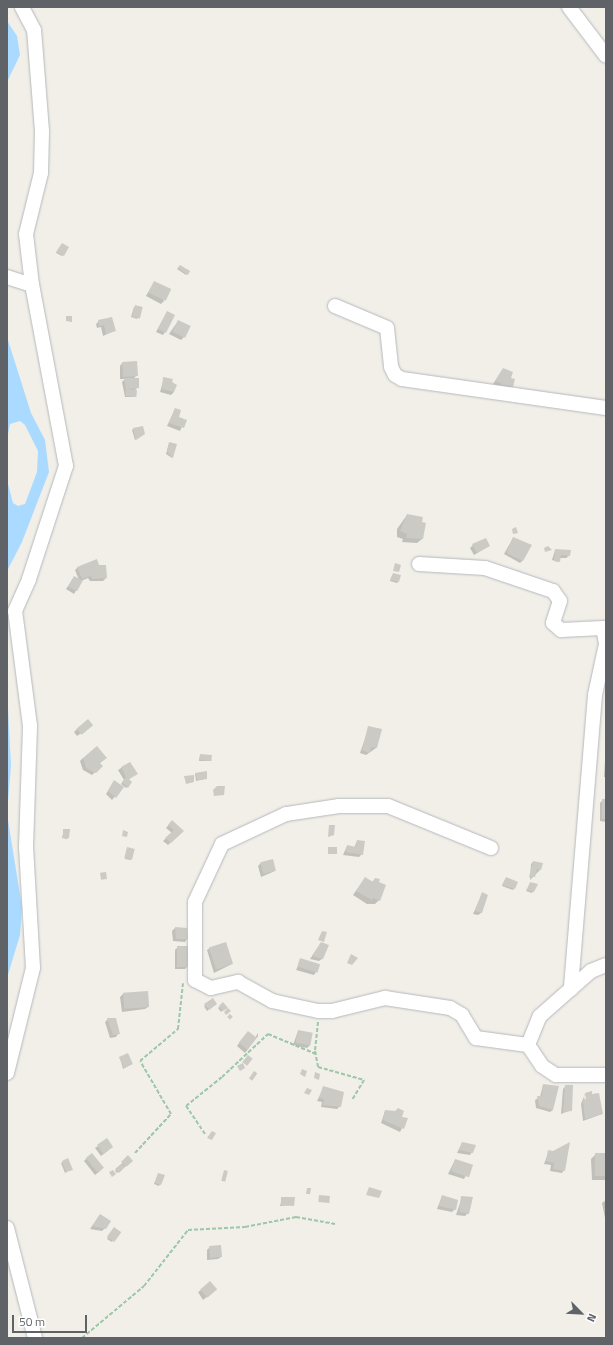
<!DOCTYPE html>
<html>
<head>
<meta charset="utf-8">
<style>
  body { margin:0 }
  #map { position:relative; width:613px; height:1345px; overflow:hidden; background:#f1efe8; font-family:"Titillium Web",sans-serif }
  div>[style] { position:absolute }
  .water>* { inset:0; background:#aadaff }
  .shadow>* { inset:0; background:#0003 }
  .building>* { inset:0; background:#cccac5; transform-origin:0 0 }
  .path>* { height:2px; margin-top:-1px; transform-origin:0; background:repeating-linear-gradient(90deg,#9cc7a9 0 4px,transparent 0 6px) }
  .roads { filter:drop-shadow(0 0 1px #b5b8bc) drop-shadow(0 0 1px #b5b8bc) }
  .minor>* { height:14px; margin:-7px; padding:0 7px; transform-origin:7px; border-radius:7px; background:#fff }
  span { translate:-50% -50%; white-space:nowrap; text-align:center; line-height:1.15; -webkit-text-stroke:3px #fff; paint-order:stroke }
  .frame { position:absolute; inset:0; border:8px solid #5f6368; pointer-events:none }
  .north { position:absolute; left:561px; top:1293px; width:40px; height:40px; -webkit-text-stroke:3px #fff; paint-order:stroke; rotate:114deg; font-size:11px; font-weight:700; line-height:16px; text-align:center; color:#5f6368 }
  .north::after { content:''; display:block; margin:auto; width:14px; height:18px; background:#5f6368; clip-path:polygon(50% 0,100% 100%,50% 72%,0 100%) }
  .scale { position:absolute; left:12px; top:1315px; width:75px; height:18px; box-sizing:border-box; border:2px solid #5f6368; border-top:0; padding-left:5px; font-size:12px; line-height:14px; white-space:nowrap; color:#5f6368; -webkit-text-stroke:3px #fff; paint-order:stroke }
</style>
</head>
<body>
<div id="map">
  <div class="water">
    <div style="clip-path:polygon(7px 21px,17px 36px,20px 55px,7px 82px)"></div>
    <div style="clip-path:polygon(7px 337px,31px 413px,45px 440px,49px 472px,22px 542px,7px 571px,7px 480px,13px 503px,18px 506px,25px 504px,37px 472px,38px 451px,25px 425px,20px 421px,10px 424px,7px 439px)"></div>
    <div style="clip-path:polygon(7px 690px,11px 765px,7px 814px,22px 907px,20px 935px,7px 978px)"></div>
  </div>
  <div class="shadow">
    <div style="clip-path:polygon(61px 246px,63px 255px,62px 256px,56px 253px)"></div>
    <div style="clip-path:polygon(180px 266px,189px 271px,186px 275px,177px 269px)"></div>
    <div style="clip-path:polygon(154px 282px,164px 301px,161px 304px,146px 296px)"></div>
    <div style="clip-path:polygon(134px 307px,141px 308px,137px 319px,131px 317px)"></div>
    <div style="clip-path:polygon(167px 312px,165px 332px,163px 335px,156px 332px)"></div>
    <div style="clip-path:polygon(99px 321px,114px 331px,103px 336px,101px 327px,97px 328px,96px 324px)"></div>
    <div style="clip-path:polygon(178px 321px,184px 337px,181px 340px,169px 334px)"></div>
    <div style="clip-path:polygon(122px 363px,137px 375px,133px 379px,138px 387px,134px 391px,134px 397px,125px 397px,122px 382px,125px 379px,120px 379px,120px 366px)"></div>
    <div style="clip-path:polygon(503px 369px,510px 378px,512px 386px,509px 389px,493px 384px)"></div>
    <div style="clip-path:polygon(164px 378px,171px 383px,174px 392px,171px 395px,160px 392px)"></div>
    <div style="clip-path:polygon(175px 409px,177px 418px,185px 420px,180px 431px,167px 426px)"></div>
    <div style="clip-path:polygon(133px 429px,142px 435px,135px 440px,132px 430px)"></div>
    <div style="clip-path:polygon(169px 443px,176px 445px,172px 458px,166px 454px)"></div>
    <div style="clip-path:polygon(407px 515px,421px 523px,422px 539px,417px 543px,402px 542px,403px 539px,397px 537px,397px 529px)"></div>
    <div style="clip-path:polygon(513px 538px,523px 560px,520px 563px,504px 554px)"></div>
    <div style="clip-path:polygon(473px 545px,489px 546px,474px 555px,470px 548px)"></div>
    <div style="clip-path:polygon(555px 550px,569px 556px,566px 558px,559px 558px,558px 562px,552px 560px)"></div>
    <div style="clip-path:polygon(105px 566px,106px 578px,103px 581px,90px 581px,88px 578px,81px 581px,74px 594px,66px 589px,74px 577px,79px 580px,75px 570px,78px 567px)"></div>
    <div style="clip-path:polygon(392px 576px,398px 582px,397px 583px,390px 581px)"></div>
    <div style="clip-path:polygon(369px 727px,376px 748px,366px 755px,360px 753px)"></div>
    <div style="clip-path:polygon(89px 728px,77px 736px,74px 732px,77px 729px)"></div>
    <div style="clip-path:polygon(200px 755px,211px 756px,210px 761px,199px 761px)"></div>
    <div style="clip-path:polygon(83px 758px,99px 763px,102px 766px,92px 775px,83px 770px,80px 761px)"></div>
    <div style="clip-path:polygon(606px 760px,606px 777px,604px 777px,605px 761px)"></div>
    <div style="clip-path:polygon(129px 763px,136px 774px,128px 780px,131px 782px,126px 788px,121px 784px,124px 780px,118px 770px)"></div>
    <div style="clip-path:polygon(206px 772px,205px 779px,196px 781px,195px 774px)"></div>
    <div style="clip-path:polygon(114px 781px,122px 787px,112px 800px,106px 794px)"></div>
    <div style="clip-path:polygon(603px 800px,606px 800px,606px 822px,600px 821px,600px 803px)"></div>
    <div style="clip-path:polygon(172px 821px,182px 831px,168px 845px,163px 841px,172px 833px,166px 828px)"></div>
    <div style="clip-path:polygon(64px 830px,68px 838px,67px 839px,62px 838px)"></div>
    <div style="clip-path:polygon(357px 841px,362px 854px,359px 857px,343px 855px,347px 846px,354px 848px)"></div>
    <div style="clip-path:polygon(127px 849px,134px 849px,131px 860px,125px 859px)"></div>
    <div style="clip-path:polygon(533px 862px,540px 870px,530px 880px,531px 864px)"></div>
    <div style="clip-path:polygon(261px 863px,275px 871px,261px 877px,258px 866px)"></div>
    <div style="clip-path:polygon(365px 878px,372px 882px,375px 879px,379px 900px,375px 904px,367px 904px,353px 895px)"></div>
    <div style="clip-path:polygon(505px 880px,514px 888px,513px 890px,502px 886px)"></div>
    <div style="clip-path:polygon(530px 883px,537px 885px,532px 893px,526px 891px)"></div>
    <div style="clip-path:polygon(482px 894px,481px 913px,478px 915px,473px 914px)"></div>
    <div style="clip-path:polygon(175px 928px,187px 929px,187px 939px,185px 942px,173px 941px,172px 931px)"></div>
    <div style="clip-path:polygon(321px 943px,322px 959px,319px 961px,310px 959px)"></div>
    <div style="clip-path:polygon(178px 947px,187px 967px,185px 969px,175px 969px,175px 950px)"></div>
    <div style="clip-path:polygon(210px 948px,232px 964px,214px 973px,207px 950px)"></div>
    <div style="clip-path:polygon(301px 960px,318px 964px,316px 972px,314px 975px,296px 970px)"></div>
    <div style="clip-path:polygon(123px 994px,148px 1007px,145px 1009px,122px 1012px,120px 997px)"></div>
    <div style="clip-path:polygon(213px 1000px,216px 1004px,207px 1011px,204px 1006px)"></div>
    <div style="clip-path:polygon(223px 1004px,226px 1007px,221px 1012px,218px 1008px)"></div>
    <div style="clip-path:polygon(108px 1019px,118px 1034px,116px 1037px,110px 1038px,105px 1022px)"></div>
    <div style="clip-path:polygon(298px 1031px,310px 1045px,307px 1048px,293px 1045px)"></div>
    <div style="clip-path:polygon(258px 1033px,258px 1036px,245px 1053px,237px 1046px,245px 1035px,255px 1038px)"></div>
    <div style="clip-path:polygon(120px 1058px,130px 1065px,123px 1069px)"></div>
    <div style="clip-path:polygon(543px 1085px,553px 1110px,550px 1112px,536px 1108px,535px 1100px,540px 1097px)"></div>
    <div style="clip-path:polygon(566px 1086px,571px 1110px,561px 1114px,563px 1089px)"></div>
    <div style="clip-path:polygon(324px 1087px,340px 1106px,337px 1109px,321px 1107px,322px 1102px,317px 1101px)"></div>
    <div style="clip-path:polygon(evenodd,585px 1094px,598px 1094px,602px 1114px,583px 1121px,581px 1104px,585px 1094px,584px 1095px,586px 1095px,587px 1104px,585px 1104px,584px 1095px)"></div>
    <div style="clip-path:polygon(385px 1111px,407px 1119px,400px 1132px,381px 1123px)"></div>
    <div style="clip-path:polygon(462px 1143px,472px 1152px,470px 1155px,457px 1153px)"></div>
    <div style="clip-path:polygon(98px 1146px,109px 1150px,101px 1156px,95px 1148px)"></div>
    <div style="clip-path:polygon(549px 1151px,554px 1152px,564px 1170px,562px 1173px,550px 1171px,551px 1165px,544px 1164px)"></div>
    <div style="clip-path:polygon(606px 1154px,606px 1180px,592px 1180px,591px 1159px,595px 1155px)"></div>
    <div style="clip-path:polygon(128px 1157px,132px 1161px,117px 1173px,115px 1171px)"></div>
    <div style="clip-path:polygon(87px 1158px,100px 1171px,95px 1175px,84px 1161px)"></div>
    <div style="clip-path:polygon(68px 1160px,70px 1170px,65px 1173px,61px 1163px)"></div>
    <div style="clip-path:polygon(455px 1160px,471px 1165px,464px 1179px,448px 1174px)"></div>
    <div style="clip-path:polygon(158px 1174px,160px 1184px,159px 1186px,154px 1184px)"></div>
    <div style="clip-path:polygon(442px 1196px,455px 1209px,452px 1212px,437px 1209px)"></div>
    <div style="clip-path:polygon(462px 1197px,468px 1213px,465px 1216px,456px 1215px)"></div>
    <div style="clip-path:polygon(282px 1198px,293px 1205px,280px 1206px)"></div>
    <div style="clip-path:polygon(606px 1200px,606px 1218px,605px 1218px,602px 1203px)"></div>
    <div style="clip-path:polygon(98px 1218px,105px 1228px,102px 1231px,90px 1229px)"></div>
    <div style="clip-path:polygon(113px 1230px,119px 1232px,112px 1242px,107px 1239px)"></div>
    <div style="clip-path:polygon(210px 1247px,221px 1257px,218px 1259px,207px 1260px,207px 1250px)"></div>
    <div style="clip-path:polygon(201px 1290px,213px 1292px,203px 1300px,198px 1292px)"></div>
  </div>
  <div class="building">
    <div style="clip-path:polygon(62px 243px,69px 247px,64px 256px,56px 252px)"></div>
    <div style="clip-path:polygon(180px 265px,190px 271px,188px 275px,178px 268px)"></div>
    <div style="left:154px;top:281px;width:19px;height:13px;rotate:25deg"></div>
    <div style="left:135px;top:305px;width:8px;height:12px;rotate:14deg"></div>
    <div style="left:167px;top:311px;width:9px;height:20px;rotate:27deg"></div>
    <div style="clip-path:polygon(66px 316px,72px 316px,72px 322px,66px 321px)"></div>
    <div style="clip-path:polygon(112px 317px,116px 331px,106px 334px,104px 325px,99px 326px,98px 320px)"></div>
    <div style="left:178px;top:320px;width:14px;height:13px;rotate:25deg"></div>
    <div style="left:137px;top:361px;width:15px;height:15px;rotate:86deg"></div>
    <div style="clip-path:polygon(503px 368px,513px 372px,511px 378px,515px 379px,513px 387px,501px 386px,501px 383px,495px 381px)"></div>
    <div style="clip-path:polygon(163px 377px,173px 379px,172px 382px,177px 385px,174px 392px,162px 389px)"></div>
    <div style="clip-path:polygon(124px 378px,139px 378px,139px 388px,126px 389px)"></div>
    <div style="left:126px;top:389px;width:11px;height:7px;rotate:5deg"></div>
    <div style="clip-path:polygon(175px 408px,181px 410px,179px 417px,187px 420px,184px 428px,169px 423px)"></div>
    <div style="clip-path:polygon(143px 426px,145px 434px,136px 440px,133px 428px)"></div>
    <div style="clip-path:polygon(169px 442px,177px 444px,173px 458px,167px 452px)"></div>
    <div style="clip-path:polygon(407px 514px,423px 517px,422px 522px,426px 523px,423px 539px,406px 538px,407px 534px,400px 531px)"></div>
    <div style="clip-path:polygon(516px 527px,518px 533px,513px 534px,512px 529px)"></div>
    <div style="clip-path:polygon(513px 537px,532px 545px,523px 561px,508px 554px,507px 551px)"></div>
    <div style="clip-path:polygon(486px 538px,490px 546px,477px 553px,472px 544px)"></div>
    <div style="clip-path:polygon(548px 546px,552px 550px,545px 552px,544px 548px)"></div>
    <div style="clip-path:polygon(555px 549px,571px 550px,570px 556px,561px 555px,560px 562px,554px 561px)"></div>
    <div style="clip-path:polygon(97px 559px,99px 565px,106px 565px,107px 578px,92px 579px,91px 576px,82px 579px,77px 567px)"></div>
    <div style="clip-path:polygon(395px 563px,401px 565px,399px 572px,393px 571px)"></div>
    <div style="clip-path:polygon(393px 573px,401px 575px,399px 582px,390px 580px)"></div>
    <div style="left:74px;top:576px;width:10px;height:12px;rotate:29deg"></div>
    <div style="left:88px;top:719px;width:8px;height:15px;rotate:50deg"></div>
    <div style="clip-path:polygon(368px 726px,382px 729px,377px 748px,372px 747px,369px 753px,362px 750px)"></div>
    <div style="clip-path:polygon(97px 746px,107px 758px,100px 763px,103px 766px,96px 773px,86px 768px,83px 758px)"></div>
    <div style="left:200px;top:754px;width:12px;height:6px;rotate:5deg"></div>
    <div style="clip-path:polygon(130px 762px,138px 774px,129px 779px,132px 782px,128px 788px,122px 782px,126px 777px,121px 767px)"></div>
    <div style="clip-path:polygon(207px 771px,207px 779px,197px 780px,195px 773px)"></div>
    <div style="clip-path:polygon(194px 775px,194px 782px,186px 784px,184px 776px)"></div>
    <div style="clip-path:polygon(114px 780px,124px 787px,116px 798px,108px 791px)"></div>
    <div style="clip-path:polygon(217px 786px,225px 786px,224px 795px,214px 796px,213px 790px)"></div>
    <div style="left:602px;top:799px;width:4px;height:20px"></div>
    <div style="clip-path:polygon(172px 820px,184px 831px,171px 843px,165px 838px,174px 830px,168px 825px)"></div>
    <div style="clip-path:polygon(329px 825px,335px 825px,334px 835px,328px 837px)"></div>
    <div style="clip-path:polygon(63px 829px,70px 829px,69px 838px,63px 838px)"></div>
    <div style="clip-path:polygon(123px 830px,128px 832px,127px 837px,122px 836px)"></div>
    <div style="clip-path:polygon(357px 840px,365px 841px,363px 855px,346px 852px,347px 845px,356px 847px)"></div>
    <div style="left:127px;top:847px;width:8px;height:11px;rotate:14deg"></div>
    <div style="left:328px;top:847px;width:9px;height:7px"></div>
    <div style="left:273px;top:859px;width:12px;height:13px;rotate:76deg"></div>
    <div style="clip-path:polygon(533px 861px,543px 863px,541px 870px,537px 869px,535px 877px,529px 877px)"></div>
    <div style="left:106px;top:872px;width:7px;height:6px;rotate:82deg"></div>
    <div style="clip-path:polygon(365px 877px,373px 882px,375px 878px,380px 879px,379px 882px,386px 885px,380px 901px,373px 898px,372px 900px,356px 891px)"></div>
    <div style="clip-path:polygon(506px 877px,518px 882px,515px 889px,502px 885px)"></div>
    <div style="clip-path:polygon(530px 882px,538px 884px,534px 892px,527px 890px)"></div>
    <div style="clip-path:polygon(482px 892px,488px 895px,482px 913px,475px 911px)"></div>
    <div style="clip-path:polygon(175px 927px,187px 928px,188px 939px,176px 939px)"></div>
    <div style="clip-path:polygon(322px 931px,327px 932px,324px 942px,318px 940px)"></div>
    <div style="left:226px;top:942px;width:23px;height:18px;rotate:72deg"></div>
    <div style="clip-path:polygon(321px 942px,329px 945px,323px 959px,312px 956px)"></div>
    <div style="left:177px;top:946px;width:11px;height:21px"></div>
    <div style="clip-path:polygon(351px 954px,358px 958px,352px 965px,347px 963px)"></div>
    <div style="left:300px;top:958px;width:21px;height:9px;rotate:17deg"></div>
    <div style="left:148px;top:991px;width:16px;height:25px;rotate:86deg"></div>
    <div style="clip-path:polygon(213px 998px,217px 1004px,209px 1010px,204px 1004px)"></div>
    <div style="clip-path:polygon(223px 1002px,228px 1008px,223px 1011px,219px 1006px)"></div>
    <div style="clip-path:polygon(228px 1008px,231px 1011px,226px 1015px,224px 1012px)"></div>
    <div style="left:230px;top:1014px;width:4px;height:4px;rotate:45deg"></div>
    <div style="clip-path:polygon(107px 1018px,116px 1018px,120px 1034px,113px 1035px)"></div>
    <div style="left:298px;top:1030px;width:15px;height:13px;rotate:11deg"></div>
    <div style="left:248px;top:1031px;width:11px;height:15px;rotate:38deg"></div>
    <div style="left:128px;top:1053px;width:12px;height:10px;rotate:66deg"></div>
    <div style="left:248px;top:1055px;width:6px;height:9px;rotate:39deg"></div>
    <div style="clip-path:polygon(243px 1063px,245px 1068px,240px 1071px,237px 1066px)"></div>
    <div style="clip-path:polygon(302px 1069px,307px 1071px,305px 1077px,300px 1074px)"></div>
    <div style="left:254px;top:1071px;width:4px;height:9px;rotate:34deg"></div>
    <div style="clip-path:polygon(315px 1072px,320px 1074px,319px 1080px,314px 1078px)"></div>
    <div style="clip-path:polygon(543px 1084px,559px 1086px,553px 1110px,539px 1106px,537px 1096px,542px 1096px)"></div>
    <div style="clip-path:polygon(565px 1085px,573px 1085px,572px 1111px,563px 1112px)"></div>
    <div style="clip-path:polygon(323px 1086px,344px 1092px,341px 1107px,323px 1105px,324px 1099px,319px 1098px)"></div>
    <div style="clip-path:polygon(307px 1088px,312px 1090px,309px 1095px,304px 1093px)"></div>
    <div style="clip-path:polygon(592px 1091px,592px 1094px,599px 1093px,603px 1114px,585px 1119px,583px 1100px,586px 1099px,585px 1093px)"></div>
    <div style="clip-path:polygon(398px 1108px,404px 1111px,402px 1117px,408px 1118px,404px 1129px,383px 1120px,385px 1110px,395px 1111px)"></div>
    <div style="clip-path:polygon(212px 1131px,216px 1133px,212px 1140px,207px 1138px)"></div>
    <div style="left:107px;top:1138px;width:11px;height:12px;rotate:56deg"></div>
    <div style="clip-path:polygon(462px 1142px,476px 1145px,473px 1153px,459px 1150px)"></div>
    <div style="clip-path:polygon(570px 1142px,565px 1171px,553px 1169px,554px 1163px,546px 1161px,548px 1150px,553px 1151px)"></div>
    <div style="left:92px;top:1153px;width:19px;height:8px;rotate:51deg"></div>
    <div style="left:606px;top:1153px;width:23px;height:11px;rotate:90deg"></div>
    <div style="clip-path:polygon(128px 1155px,133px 1161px,126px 1167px,121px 1162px)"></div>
    <div style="clip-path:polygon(68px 1158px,73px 1170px,66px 1172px,62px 1161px)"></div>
    <div style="left:455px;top:1159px;width:19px;height:13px;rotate:18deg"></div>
    <div style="clip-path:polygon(121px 1164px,125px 1167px,119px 1173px,115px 1169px)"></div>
    <div style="clip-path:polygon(113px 1170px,116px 1174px,112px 1177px,109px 1172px)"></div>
    <div style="left:224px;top:1170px;width:4px;height:11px;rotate:14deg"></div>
    <div style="clip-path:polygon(158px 1173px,165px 1175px,161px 1185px,155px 1183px)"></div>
    <div style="clip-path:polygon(369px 1187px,382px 1191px,379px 1198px,366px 1195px)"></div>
    <div style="clip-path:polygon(307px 1188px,311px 1188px,310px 1194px,306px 1194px)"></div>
    <div style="left:319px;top:1195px;width:11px;height:7px;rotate:5deg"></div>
    <div style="clip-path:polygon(442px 1195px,458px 1200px,456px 1210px,439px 1206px)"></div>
    <div style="clip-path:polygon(461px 1196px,473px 1197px,469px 1214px,459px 1212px)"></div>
    <div style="clip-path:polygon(281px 1197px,295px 1197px,294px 1206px,281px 1205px)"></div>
    <div style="clip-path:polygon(100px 1214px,111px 1221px,106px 1229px,92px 1226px)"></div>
    <div style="left:114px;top:1227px;width:9px;height:12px;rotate:36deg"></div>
    <div style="left:221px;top:1245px;width:12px;height:12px;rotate:85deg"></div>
    <div style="left:210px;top:1281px;width:11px;height:13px;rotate:49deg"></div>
  </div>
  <div class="path">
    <div style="left:318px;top:1022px;width:29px;rotate:96deg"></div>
    <div style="left:315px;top:1051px;width:16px;rotate:79deg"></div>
    <div style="left:318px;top:1067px;width:48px;rotate:15.8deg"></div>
    <div style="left:364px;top:1080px;width:23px;rotate:121deg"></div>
    <div style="left:205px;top:1134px;width:34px;rotate:-124deg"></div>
    <div style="left:186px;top:1106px;width:46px;rotate:-38.9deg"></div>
    <div style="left:222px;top:1077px;width:63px;rotate:-43.1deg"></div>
    <div style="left:268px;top:1034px;width:52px;rotate:22.6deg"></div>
    <div style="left:135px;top:1153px;width:53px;rotate:-47.3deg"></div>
    <div style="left:171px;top:1114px;width:61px;rotate:-120.3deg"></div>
    <div style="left:140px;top:1061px;width:50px;rotate:-40.1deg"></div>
    <div style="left:178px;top:1029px;width:46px;rotate:-83.8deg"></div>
    <div style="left:82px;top:1338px;width:81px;rotate:-40deg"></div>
    <div style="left:144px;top:1286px;width:71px;rotate:-51.8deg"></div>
    <div style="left:188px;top:1230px;width:57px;rotate:-3deg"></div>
    <div style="left:245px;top:1227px;width:52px;rotate:-11.1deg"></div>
    <div style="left:296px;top:1217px;width:40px;rotate:10deg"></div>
  </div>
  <div class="roads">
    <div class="minor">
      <div style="left:569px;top:7px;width:61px;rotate:52.9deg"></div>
      <div style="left:7px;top:277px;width:26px;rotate:18deg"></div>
      <div style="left:335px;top:306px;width:56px;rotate:22.9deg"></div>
      <div style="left:387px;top:328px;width:39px;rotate:84deg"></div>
      <div style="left:391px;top:367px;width:9px;rotate:63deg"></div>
      <div style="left:395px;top:375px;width:8px;rotate:30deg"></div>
      <div style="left:402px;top:379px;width:206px;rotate:8.1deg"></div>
      <div style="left:419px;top:564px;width:66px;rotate:3.5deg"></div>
      <div style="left:485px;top:568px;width:72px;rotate:18.7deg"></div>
      <div style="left:553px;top:591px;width:12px;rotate:55deg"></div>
      <div style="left:560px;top:601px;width:23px;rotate:108deg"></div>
      <div style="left:553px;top:623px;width:11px;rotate:41deg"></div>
      <div style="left:561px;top:630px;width:42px;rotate:-2.7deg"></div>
      <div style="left:603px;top:628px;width:16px;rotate:79deg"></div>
      <div style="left:606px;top:644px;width:52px;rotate:102.2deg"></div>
      <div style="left:595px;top:695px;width:295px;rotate:94.7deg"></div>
      <div style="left:491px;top:848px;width:111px;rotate:-157.8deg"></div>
      <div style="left:388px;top:806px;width:49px;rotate:180deg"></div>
      <div style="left:339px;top:806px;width:54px;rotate:171.4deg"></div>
      <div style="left:286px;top:814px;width:71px;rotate:154.9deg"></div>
      <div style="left:222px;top:844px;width:64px;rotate:115deg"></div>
      <div style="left:195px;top:902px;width:78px;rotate:90deg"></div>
      <div style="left:195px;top:980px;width:18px;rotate:27deg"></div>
      <div style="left:211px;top:988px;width:28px;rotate:-13deg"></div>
      <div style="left:238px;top:982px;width:39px;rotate:29deg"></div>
      <div style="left:272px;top:1001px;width:47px;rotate:12.3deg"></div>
      <div style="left:318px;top:1011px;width:14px"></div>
      <div style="left:332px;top:1011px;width:55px;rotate:-13.8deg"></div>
      <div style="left:385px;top:998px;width:66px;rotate:8.7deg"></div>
      <div style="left:450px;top:1008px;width:14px;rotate:30deg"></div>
      <div style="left:462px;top:1015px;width:27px;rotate:59deg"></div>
      <div style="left:476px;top:1038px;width:52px;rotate:7.7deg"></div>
      <div style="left:528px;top:1045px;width:31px;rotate:-68deg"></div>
      <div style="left:540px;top:1016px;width:68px;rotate:-41.4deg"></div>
      <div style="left:591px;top:971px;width:16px;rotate:-22deg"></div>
      <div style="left:528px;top:1045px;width:25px;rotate:56deg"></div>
      <div style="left:542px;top:1066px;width:17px;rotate:33deg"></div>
      <div style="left:556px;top:1075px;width:50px"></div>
      <div style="left:7px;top:1073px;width:108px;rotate:-76.1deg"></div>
      <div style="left:33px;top:968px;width:121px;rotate:-93.3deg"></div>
      <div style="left:26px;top:847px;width:121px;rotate:-88.1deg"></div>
      <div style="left:30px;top:726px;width:116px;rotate:-97.4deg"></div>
      <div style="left:15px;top:611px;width:35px;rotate:-66deg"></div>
      <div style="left:29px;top:579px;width:119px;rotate:-71.9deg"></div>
      <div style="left:66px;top:466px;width:184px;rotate:-100.6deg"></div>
      <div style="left:32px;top:285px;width:51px;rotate:-96.7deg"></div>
      <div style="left:26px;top:234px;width:63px;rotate:-76.2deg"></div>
      <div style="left:41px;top:173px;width:42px;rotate:-88.6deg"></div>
      <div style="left:42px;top:131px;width:101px;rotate:-94.5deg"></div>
      <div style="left:34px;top:30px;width:26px;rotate:-118deg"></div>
      <div style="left:7px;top:1228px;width:114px;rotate:75.7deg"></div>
    </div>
  </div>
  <div class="frame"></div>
  <div class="north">N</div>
  <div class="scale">50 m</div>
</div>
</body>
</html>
